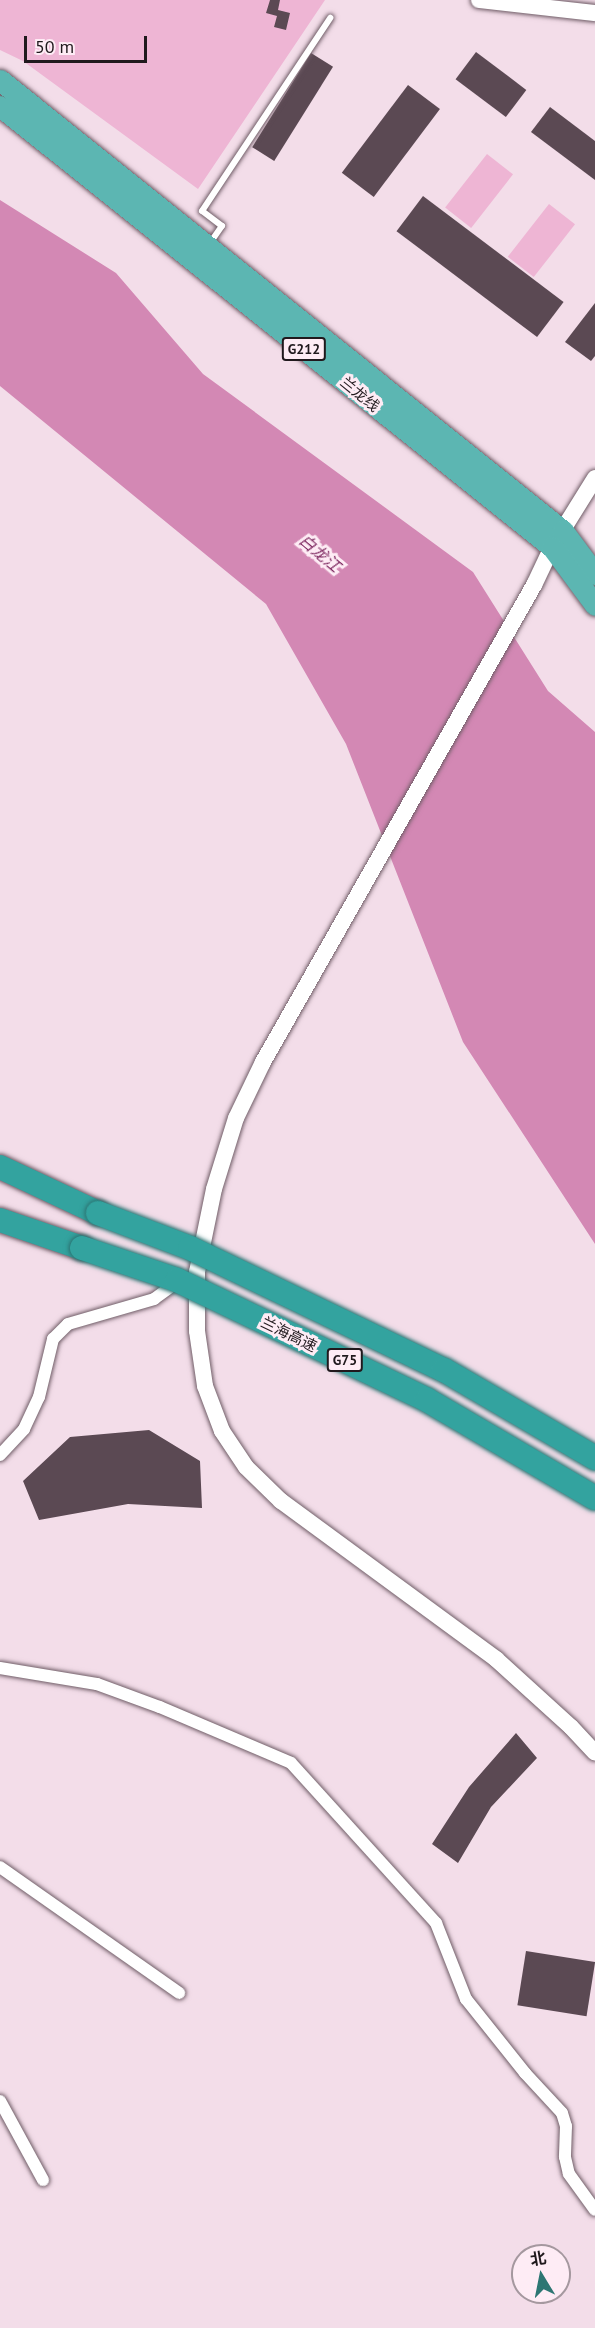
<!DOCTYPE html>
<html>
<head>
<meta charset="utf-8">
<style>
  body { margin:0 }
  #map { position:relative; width:595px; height:2328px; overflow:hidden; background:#f3dde9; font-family:"PT Sans","Noto Sans SC",sans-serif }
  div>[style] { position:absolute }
  .green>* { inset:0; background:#eeb5d4; transform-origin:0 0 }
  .water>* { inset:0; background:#d388b4 }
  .building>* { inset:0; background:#5b4953; transform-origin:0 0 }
  .roads { filter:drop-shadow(0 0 2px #705d67) drop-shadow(0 0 2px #705d67) }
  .service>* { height:6px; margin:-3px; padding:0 3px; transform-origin:3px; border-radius:3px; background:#fff }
  .minor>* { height:12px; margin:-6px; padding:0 6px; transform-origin:6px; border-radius:6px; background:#fff }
  .tertiary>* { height:16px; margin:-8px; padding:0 8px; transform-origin:8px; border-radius:8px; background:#fff }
  .trunk>* { height:21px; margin:-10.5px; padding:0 10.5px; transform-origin:10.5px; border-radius:10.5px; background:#5cb6b2 }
  .motorway>* { height:24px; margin:-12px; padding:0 12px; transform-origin:12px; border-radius:12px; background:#33a39f }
  .bridges { filter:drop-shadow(0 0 2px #2c7372) drop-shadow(0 0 2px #2c7372) }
  .motorway-bridge>* { height:24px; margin:-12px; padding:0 12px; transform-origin:12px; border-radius:12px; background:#33a39f }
  span { translate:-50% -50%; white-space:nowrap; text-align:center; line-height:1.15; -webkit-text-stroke:6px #feecf5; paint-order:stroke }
  .shield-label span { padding:2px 4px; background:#feecf5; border:2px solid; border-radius:4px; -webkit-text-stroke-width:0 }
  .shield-label { font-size:14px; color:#20191d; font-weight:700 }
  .street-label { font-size:15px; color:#20191d }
  .water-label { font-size:16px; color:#79215b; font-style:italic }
  .north { position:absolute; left:511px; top:2244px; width:60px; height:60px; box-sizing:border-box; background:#feecf5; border:2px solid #a5989f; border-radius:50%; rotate:350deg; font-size:16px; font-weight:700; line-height:24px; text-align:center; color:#20191d }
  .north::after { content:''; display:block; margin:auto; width:21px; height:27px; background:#2d7673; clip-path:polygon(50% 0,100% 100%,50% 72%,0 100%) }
  .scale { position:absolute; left:24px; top:36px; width:123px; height:27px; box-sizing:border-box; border:3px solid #20191d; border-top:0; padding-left:8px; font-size:18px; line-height:21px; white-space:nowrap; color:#20191d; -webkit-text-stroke:4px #feecf5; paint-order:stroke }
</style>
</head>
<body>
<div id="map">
  <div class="green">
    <div style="clip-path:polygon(0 0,325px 0,198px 189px,23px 61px,0 50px)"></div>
    <div style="left:487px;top:154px;width:33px;height:68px;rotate:38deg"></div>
    <div style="left:549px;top:204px;width:33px;height:67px;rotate:38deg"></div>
  </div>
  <div class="water">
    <div style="clip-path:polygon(0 200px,116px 273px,203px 374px,473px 572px,548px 691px,595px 732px,595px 1244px,463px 1042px,346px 744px,266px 604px,0 386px)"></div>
  </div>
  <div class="building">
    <div style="clip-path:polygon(270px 0,280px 0,278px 10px,290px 13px,286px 30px,274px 27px,277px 16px,266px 13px)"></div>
    <div style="left:476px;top:52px;width:63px;height:34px;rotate:37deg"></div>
    <div style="left:311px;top:53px;width:26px;height:111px;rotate:32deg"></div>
    <div style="left:408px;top:85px;width:40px;height:110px;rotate:37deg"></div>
    <div style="clip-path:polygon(550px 107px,595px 141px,595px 180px,531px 132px)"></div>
    <div style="left:423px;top:196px;width:176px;height:44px;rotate:37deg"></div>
    <div style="clip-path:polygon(595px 303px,595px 356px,591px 361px,565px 342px)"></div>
    <div style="clip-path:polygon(149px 1430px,200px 1461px,202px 1508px,128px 1504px,39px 1520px,23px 1481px,70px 1437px)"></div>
    <div style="clip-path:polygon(516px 1733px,537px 1758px,491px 1807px,458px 1863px,432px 1844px,469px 1787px)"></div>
    <div style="left:526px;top:1951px;width:70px;height:55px;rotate:9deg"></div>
  </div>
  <div class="roads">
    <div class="service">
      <div style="left:210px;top:243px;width:21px;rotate:-55deg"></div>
      <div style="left:222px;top:226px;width:25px;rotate:-143deg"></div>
      <div style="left:202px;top:211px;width:232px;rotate:-56.4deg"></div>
    </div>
    <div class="minor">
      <div style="left:0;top:1455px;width:35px;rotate:-47deg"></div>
      <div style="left:24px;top:1429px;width:35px;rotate:-65deg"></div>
      <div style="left:39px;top:1397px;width:60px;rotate:-76.4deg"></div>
      <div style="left:53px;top:1339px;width:21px;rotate:-45deg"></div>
      <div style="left:68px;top:1324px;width:90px;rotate:-16.2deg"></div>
      <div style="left:154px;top:1299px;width:32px;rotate:-36deg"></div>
      <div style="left:0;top:1668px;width:98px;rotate:9.4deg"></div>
      <div style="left:97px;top:1684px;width:67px;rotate:20.1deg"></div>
      <div style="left:160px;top:1707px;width:142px;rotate:23.1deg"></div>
      <div style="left:291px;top:1763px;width:216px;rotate:47.8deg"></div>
      <div style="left:436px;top:1923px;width:82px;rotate:68.5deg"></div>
      <div style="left:466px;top:1999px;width:95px;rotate:51.4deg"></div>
      <div style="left:525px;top:2073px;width:54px;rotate:47.2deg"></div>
      <div style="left:562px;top:2113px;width:14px;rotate:73deg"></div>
      <div style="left:566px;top:2126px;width:31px;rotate:92deg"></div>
      <div style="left:565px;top:2157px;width:17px;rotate:77deg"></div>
      <div style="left:569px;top:2174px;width:44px;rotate:54.2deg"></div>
      <div style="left:0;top:1867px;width:219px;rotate:35.1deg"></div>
      <div style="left:0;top:2101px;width:90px;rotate:61.4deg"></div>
    </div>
    <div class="tertiary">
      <div style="left:479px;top:0;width:117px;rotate:6.4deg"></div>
      <div style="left:595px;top:478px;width:81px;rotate:121.9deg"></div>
      <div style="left:552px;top:547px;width:42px;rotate:115.3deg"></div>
      <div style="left:534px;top:585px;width:549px;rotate:119.6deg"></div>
      <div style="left:263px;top:1062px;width:62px;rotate:115.7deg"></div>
      <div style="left:236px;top:1118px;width:74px;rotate:107.2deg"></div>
      <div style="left:214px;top:1189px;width:85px;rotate:101.6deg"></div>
      <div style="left:197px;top:1272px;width:59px;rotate:90deg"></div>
      <div style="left:197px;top:1331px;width:56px;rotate:81.7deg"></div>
      <div style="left:205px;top:1386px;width:48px;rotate:69.3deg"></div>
      <div style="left:222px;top:1431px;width:43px;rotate:56.3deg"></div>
      <div style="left:246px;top:1467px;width:49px;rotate:44.2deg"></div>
      <div style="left:281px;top:1501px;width:267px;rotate:36.3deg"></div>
      <div style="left:496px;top:1659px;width:101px;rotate:42.2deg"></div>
      <div style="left:571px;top:1727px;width:35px;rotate:47deg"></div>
    </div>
    <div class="trunk">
      <div style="left:0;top:80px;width:721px;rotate:38.7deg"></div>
      <div style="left:563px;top:531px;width:54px;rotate:53.3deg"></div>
      <div style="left:0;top:106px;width:707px;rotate:38.62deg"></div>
      <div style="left:552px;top:547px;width:72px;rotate:53.4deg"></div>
    </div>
    <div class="motorway">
      <div style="left:0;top:1167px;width:108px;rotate:25.1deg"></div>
      <div style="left:0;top:1220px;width:87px;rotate:18.9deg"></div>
    </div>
  </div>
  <div class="bridges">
    <div class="motorway-bridge">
      <div style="left:98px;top:1213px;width:98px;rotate:20.8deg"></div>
      <div style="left:190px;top:1248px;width:282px;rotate:25.7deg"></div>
      <div style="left:444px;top:1370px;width:175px;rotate:30.2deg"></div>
      <div style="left:82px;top:1248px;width:100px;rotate:18.6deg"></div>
      <div style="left:177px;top:1280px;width:277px;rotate:25.6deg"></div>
      <div style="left:427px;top:1400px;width:194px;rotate:30.3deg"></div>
    </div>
  </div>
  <div class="shield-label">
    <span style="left:304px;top:349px">G212</span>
    <span style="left:345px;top:1360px">G75</span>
  </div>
  <div class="street-label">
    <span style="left:360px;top:394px;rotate:39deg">兰龙线</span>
    <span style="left:289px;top:1334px;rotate:26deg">兰海高速</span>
  </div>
  <div class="water-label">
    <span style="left:320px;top:553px;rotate:40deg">白龙江</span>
  </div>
  <div class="north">北</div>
  <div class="scale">50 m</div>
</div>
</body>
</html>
